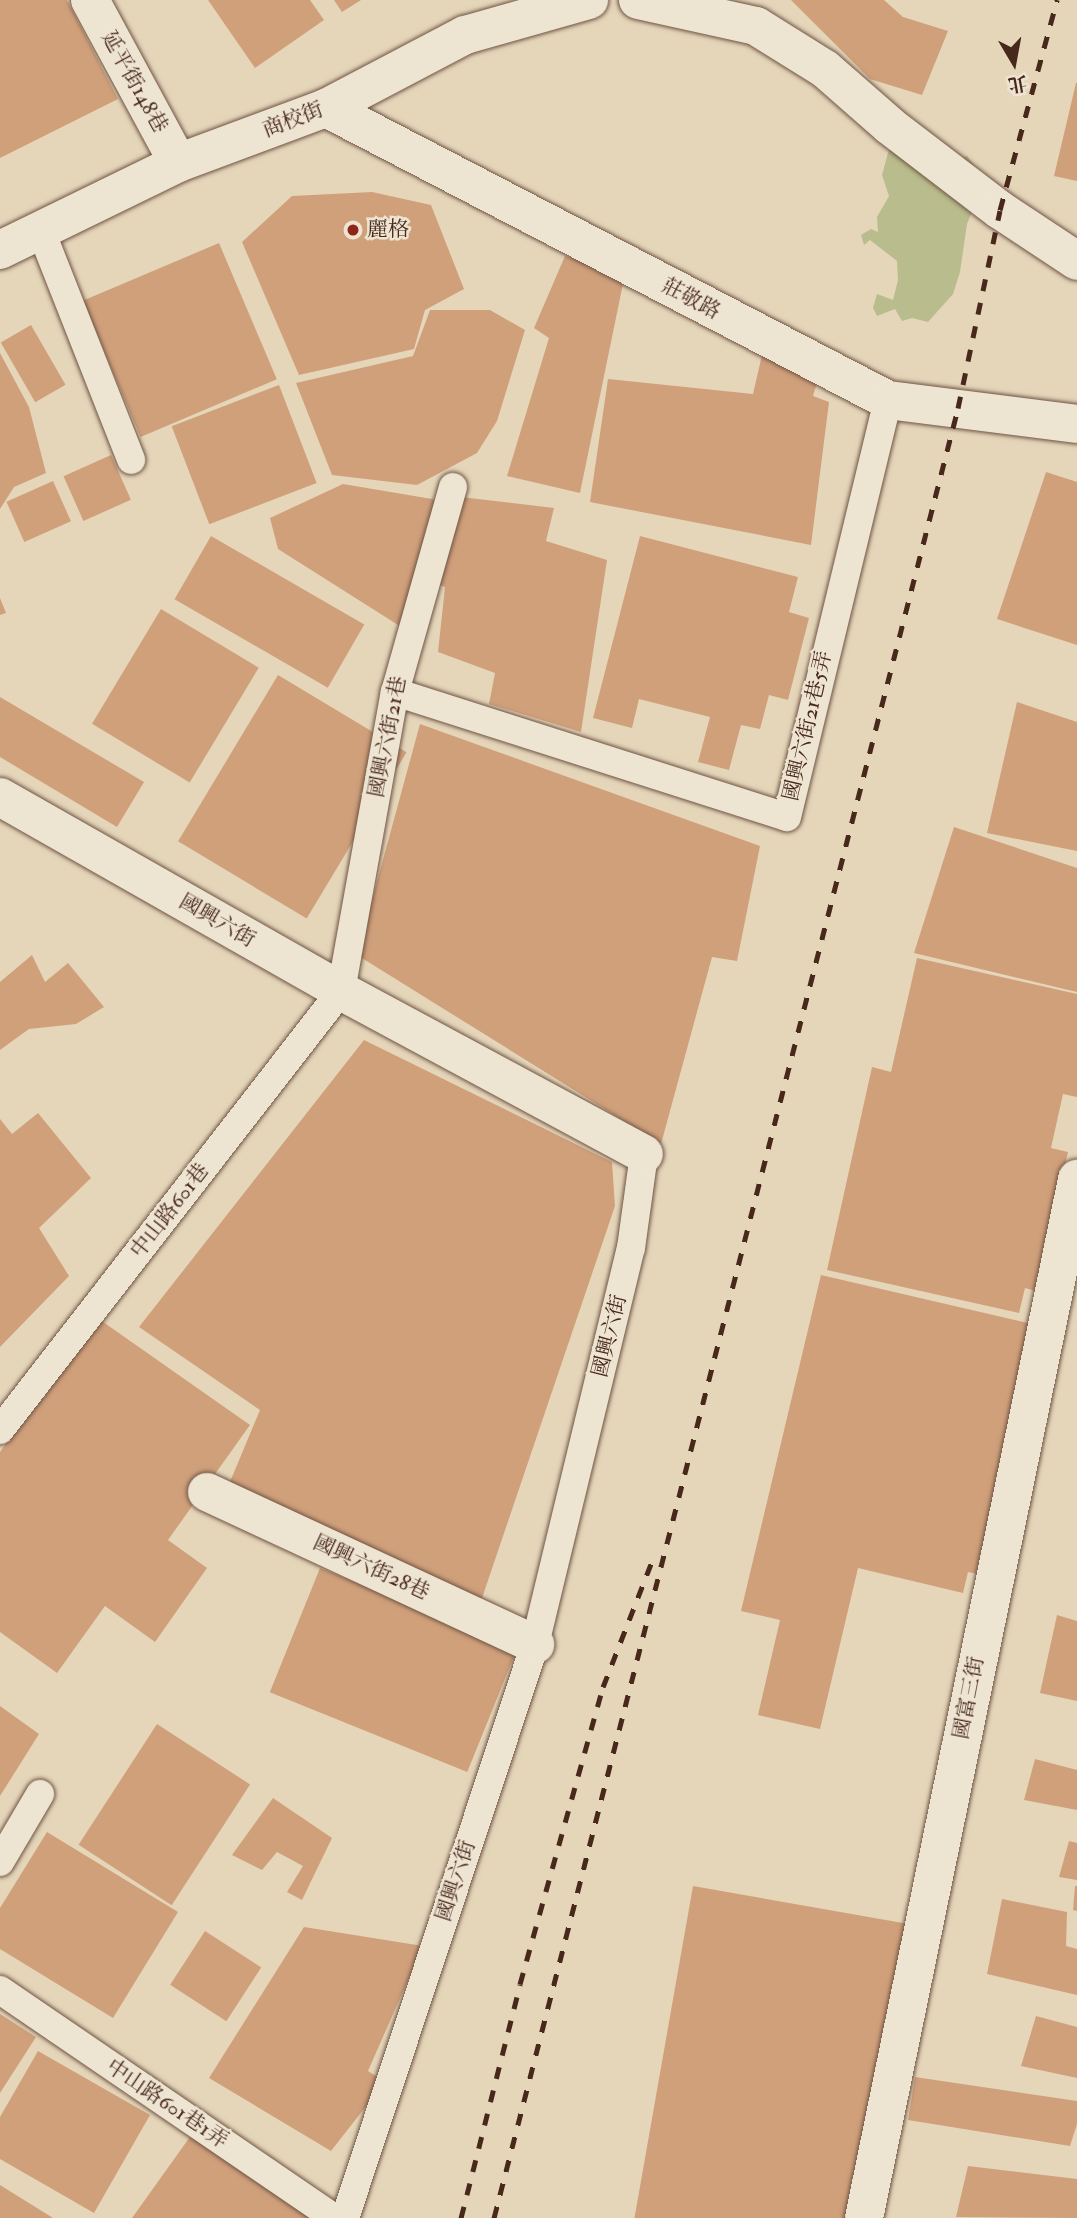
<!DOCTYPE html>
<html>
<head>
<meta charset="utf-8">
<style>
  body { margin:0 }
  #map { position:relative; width:1077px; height:2218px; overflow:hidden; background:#e5d6ba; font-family:"IM FELL Double Pica","Noto Serif TC",serif }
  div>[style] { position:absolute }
  .green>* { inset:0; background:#b9bc8c }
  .building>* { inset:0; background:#d0a07b; transform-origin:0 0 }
  .roads { filter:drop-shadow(0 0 2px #6f5443) drop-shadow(0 0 2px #6f5443) }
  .service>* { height:28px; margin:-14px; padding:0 14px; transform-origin:14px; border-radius:14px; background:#eee4d2 }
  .minor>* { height:38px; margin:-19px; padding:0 19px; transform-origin:19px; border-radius:19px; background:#eee4d2 }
  .rail>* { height:5px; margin-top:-2.5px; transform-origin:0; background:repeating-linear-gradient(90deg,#48281b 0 12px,transparent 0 24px) }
  .dots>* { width:19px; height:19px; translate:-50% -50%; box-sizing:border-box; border:4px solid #eee4d2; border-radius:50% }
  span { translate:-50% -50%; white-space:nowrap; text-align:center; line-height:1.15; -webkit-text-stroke:5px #eee4d2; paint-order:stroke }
  .street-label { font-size:21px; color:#48281b }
  .poi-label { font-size:21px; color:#48281b }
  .left { translate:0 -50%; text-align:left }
  .north { position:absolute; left:979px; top:28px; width:70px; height:70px; -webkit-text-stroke:5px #eee4d2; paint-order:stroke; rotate:170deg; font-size:19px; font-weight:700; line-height:28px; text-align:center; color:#48281b }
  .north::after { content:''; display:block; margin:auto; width:24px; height:32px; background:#48281b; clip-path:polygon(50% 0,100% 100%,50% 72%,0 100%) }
</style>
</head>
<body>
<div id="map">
  <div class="green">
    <div style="clip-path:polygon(889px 149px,955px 160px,967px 156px,976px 168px,976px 202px,967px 224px,960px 272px,953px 294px,928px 322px,912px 318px,902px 321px,895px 309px,877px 316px,873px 308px,877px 294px,893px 300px,898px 280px,897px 261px,870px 240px,864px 245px,861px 235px,871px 229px,878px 232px,877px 217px,889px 196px,882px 175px)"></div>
  </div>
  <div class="building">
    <div style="clip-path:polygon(0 0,67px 0,118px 99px,0 158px)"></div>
    <div style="clip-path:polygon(208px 0,310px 0,324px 20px,255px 68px)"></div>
    <div style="clip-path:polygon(334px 0,361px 0,342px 12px)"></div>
    <div style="clip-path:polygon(791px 0,884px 0,903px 17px,948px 31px,922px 95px,870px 79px)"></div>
    <div style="clip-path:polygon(1076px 83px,1077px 83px,1077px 181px,1054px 176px)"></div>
    <div style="clip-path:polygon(372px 192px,431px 205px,464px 289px,425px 310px,414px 349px,299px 375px,242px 242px,292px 196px)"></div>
    <div style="left:219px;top:243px;width:148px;height:148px;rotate:67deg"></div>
    <div style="clip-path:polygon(565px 256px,625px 274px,580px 493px,507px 476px,549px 338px,534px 328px)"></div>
    <div style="clip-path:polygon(430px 310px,490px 310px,525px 330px,497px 421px,477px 453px,417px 485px,332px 475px,296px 383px,413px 356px)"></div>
    <div style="left:31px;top:325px;width:69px;height:35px;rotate:60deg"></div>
    <div style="clip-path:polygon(0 353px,29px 407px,46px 473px,14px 487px,0 509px)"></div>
    <div style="clip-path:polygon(762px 355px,820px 373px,813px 396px,829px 402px,811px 545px,590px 502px,608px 379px,753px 394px)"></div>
    <div style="left:279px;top:385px;width:105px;height:115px;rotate:69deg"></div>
    <div style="left:111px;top:455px;width:49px;height:52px;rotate:66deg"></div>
    <div style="clip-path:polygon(1046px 472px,1077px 482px,1077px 645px,997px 619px)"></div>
    <div style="left:53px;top:481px;width:44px;height:51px;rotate:66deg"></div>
    <div style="clip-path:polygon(343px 484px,444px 501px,406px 630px,278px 549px,270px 518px)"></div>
    <div style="clip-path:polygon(452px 496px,554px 508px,546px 541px,607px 560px,581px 732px,489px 704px,495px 673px,438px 652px,445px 587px,432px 582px)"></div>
    <div style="left:211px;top:536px;width:177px;height:73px;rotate:30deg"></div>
    <div style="clip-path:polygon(640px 536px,798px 577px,789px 612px,809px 618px,788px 700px,769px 695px,760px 729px,741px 725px,729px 770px,698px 762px,710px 717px,639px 699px,632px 728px,593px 718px)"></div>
    <div style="clip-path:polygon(0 598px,6px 613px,0 615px)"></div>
    <div style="left:161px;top:609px;width:114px;height:134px;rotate:31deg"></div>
    <div style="left:278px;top:675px;width:150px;height:194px;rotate:31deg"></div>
    <div style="clip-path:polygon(0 697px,144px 782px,117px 827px,0 757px)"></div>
    <div style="clip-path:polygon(1017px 702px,1077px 722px,1077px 851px,987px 833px)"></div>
    <div style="clip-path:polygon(420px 724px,760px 846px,737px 961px,712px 957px,661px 1144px,357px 955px)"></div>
    <div style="clip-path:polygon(954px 827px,1077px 868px,1077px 992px,914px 953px)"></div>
    <div style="clip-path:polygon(32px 955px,45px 982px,68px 963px,104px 1007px,76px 1024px,29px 1029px,0 1050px,0 982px)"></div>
    <div style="clip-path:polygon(917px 958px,1077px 994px,1077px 1097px,1063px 1094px,1051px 1148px,1068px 1152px,1036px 1291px,1025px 1288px,1019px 1313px,827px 1270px,872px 1067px,891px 1072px)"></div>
    <div style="clip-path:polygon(364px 1040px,612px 1162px,615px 1206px,480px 1604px,227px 1489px,260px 1410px,139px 1327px)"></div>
    <div style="clip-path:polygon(38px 1113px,91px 1178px,39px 1228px,69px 1276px,0 1347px,0 1119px,12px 1134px)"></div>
    <div style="clip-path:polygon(821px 1275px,1062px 1331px,1003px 1579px,968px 1572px,963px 1593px,858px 1568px,820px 1729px,758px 1715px,780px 1620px,741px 1611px)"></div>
    <div style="clip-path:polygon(96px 1317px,250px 1425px,168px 1540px,207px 1568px,155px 1642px,105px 1606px,57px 1673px,0 1632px,0 1452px)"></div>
    <div style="left:320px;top:1568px;width:213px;height:134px;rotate:22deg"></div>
    <div style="clip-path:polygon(1057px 1615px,1077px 1621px,1077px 1701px,1040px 1693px)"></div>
    <div style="clip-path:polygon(0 1706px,39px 1734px,0 1796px)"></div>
    <div style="left:157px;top:1724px;width:111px;height:144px;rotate:33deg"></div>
    <div style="clip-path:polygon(1035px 1759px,1077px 1770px,1077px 1810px,1024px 1800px)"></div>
    <div style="clip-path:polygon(273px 1798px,332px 1838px,302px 1900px,287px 1892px,303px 1866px,277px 1852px,262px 1870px,232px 1855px)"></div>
    <div style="clip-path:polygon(47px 1832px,178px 1912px,113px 2018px,0 1949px,0 1908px)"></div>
    <div style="clip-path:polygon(1069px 1841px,1077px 1843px,1077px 1880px,1059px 1877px)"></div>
    <div style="left:693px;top:1886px;width:216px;height:338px;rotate:10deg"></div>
    <div style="clip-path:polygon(1075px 1886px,1077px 1886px,1077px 1911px,1073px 1910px)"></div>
    <div style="clip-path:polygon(1002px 1899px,1067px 1912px,1066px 1946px,1077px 1949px,1077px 1995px,987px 1974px)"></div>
    <div style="clip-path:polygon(304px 1927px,423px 1946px,368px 2071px,385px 2082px,331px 2151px,209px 2078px)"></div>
    <div style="left:205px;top:1931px;width:67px;height:64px;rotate:33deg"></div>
    <div style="clip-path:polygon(0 2014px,36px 2037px,0 2093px)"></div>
    <div style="clip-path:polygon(1036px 2016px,1077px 2027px,1077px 2078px,1021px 2066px)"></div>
    <div style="clip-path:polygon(38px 2051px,150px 2115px,94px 2213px,0 2159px,0 2117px)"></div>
    <div style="clip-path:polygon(915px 2077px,1077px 2101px,1077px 2124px,1070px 2146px,908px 2120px)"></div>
    <div style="clip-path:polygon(192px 2134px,312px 2218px,132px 2218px)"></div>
    <div style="clip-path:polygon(968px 2166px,1077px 2179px,1077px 2218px,956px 2217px)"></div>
    <div style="clip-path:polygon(0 2185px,53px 2218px,0 2218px)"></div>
  </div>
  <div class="roads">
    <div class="service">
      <div style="left:41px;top:231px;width:246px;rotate:68.5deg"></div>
      <div style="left:395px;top:692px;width:411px;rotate:17.7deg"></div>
      <div style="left:787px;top:817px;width:429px;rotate:-76.4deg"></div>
      <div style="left:0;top:1430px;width:556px;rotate:-52.16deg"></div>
      <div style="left:341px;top:991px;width:304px;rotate:-79.8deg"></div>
      <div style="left:395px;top:692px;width:213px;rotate:-74.2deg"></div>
      <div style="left:0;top:1862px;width:79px;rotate:-59.5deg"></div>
      <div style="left:0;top:1990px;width:404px;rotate:34.3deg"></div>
      <div style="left:345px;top:2218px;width:605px;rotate:-71.68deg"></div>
      <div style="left:535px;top:1644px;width:407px;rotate:-76.4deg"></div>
      <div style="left:631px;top:1248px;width:95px;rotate:-82.1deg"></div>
    </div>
    <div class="minor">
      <div style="left:90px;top:0;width:185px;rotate:61.6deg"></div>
      <div style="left:638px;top:0;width:121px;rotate:12.4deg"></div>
      <div style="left:756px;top:26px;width:81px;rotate:31.9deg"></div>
      <div style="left:825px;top:69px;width:86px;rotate:41.2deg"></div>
      <div style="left:890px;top:126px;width:138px;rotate:37.4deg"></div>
      <div style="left:1000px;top:210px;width:92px;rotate:33.5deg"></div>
      <div style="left:326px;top:108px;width:633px;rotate:27.46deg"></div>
      <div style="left:888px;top:400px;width:191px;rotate:7.2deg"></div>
      <div style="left:0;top:250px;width:198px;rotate:-26deg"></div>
      <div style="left:178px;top:163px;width:158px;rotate:-20.4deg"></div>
      <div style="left:326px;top:108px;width:157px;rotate:-27.7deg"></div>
      <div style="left:465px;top:35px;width:129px;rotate:-15.8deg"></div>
      <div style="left:0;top:797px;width:392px;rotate:29.6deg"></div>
      <div style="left:341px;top:991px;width:344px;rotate:28.3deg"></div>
      <div style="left:207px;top:1492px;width:362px;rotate:24.9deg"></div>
      <div style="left:864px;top:2218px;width:1061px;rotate:-78.41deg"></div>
    </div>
  </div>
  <div class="rail">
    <div style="left:461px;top:2218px;width:241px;rotate:-75.8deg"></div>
    <div style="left:520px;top:1984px;width:308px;rotate:-74.4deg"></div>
    <div style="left:603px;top:1687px;width:141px;rotate:-68.7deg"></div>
    <div style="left:494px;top:2218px;width:1869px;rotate:-75.62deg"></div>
    <div style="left:958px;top:408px;width:202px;rotate:-78deg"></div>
    <div style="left:1000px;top:210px;width:218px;rotate:-74.8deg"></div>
  </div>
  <div class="dots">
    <div style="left:353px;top:230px;background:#8f2418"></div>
  </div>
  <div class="street-label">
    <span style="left:134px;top:82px;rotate:61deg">延平街148巷</span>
    <span style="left:293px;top:120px;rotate:-21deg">商校街</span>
    <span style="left:691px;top:299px;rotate:28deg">莊敬路</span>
    <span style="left:808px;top:726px;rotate:-77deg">國興六街21巷5弄</span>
    <span style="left:388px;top:737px;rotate:-79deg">國興六街21巷</span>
    <span style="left:217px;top:921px;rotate:30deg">國興六街</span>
    <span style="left:170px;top:1211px;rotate:-52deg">中山路601巷</span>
    <span style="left:610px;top:1336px;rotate:-76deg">國興六街</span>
    <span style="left:371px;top:1568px;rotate:25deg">國興六街28巷</span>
    <span style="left:969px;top:1698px;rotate:-79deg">國富三街</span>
    <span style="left:456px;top:1881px;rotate:-72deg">國興六街</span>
    <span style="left:167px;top:2104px;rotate:34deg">中山路601巷1弄</span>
  </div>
  <div class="poi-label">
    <span class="left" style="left:367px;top:230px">麗格</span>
  </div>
  <div class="north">北</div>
</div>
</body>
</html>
